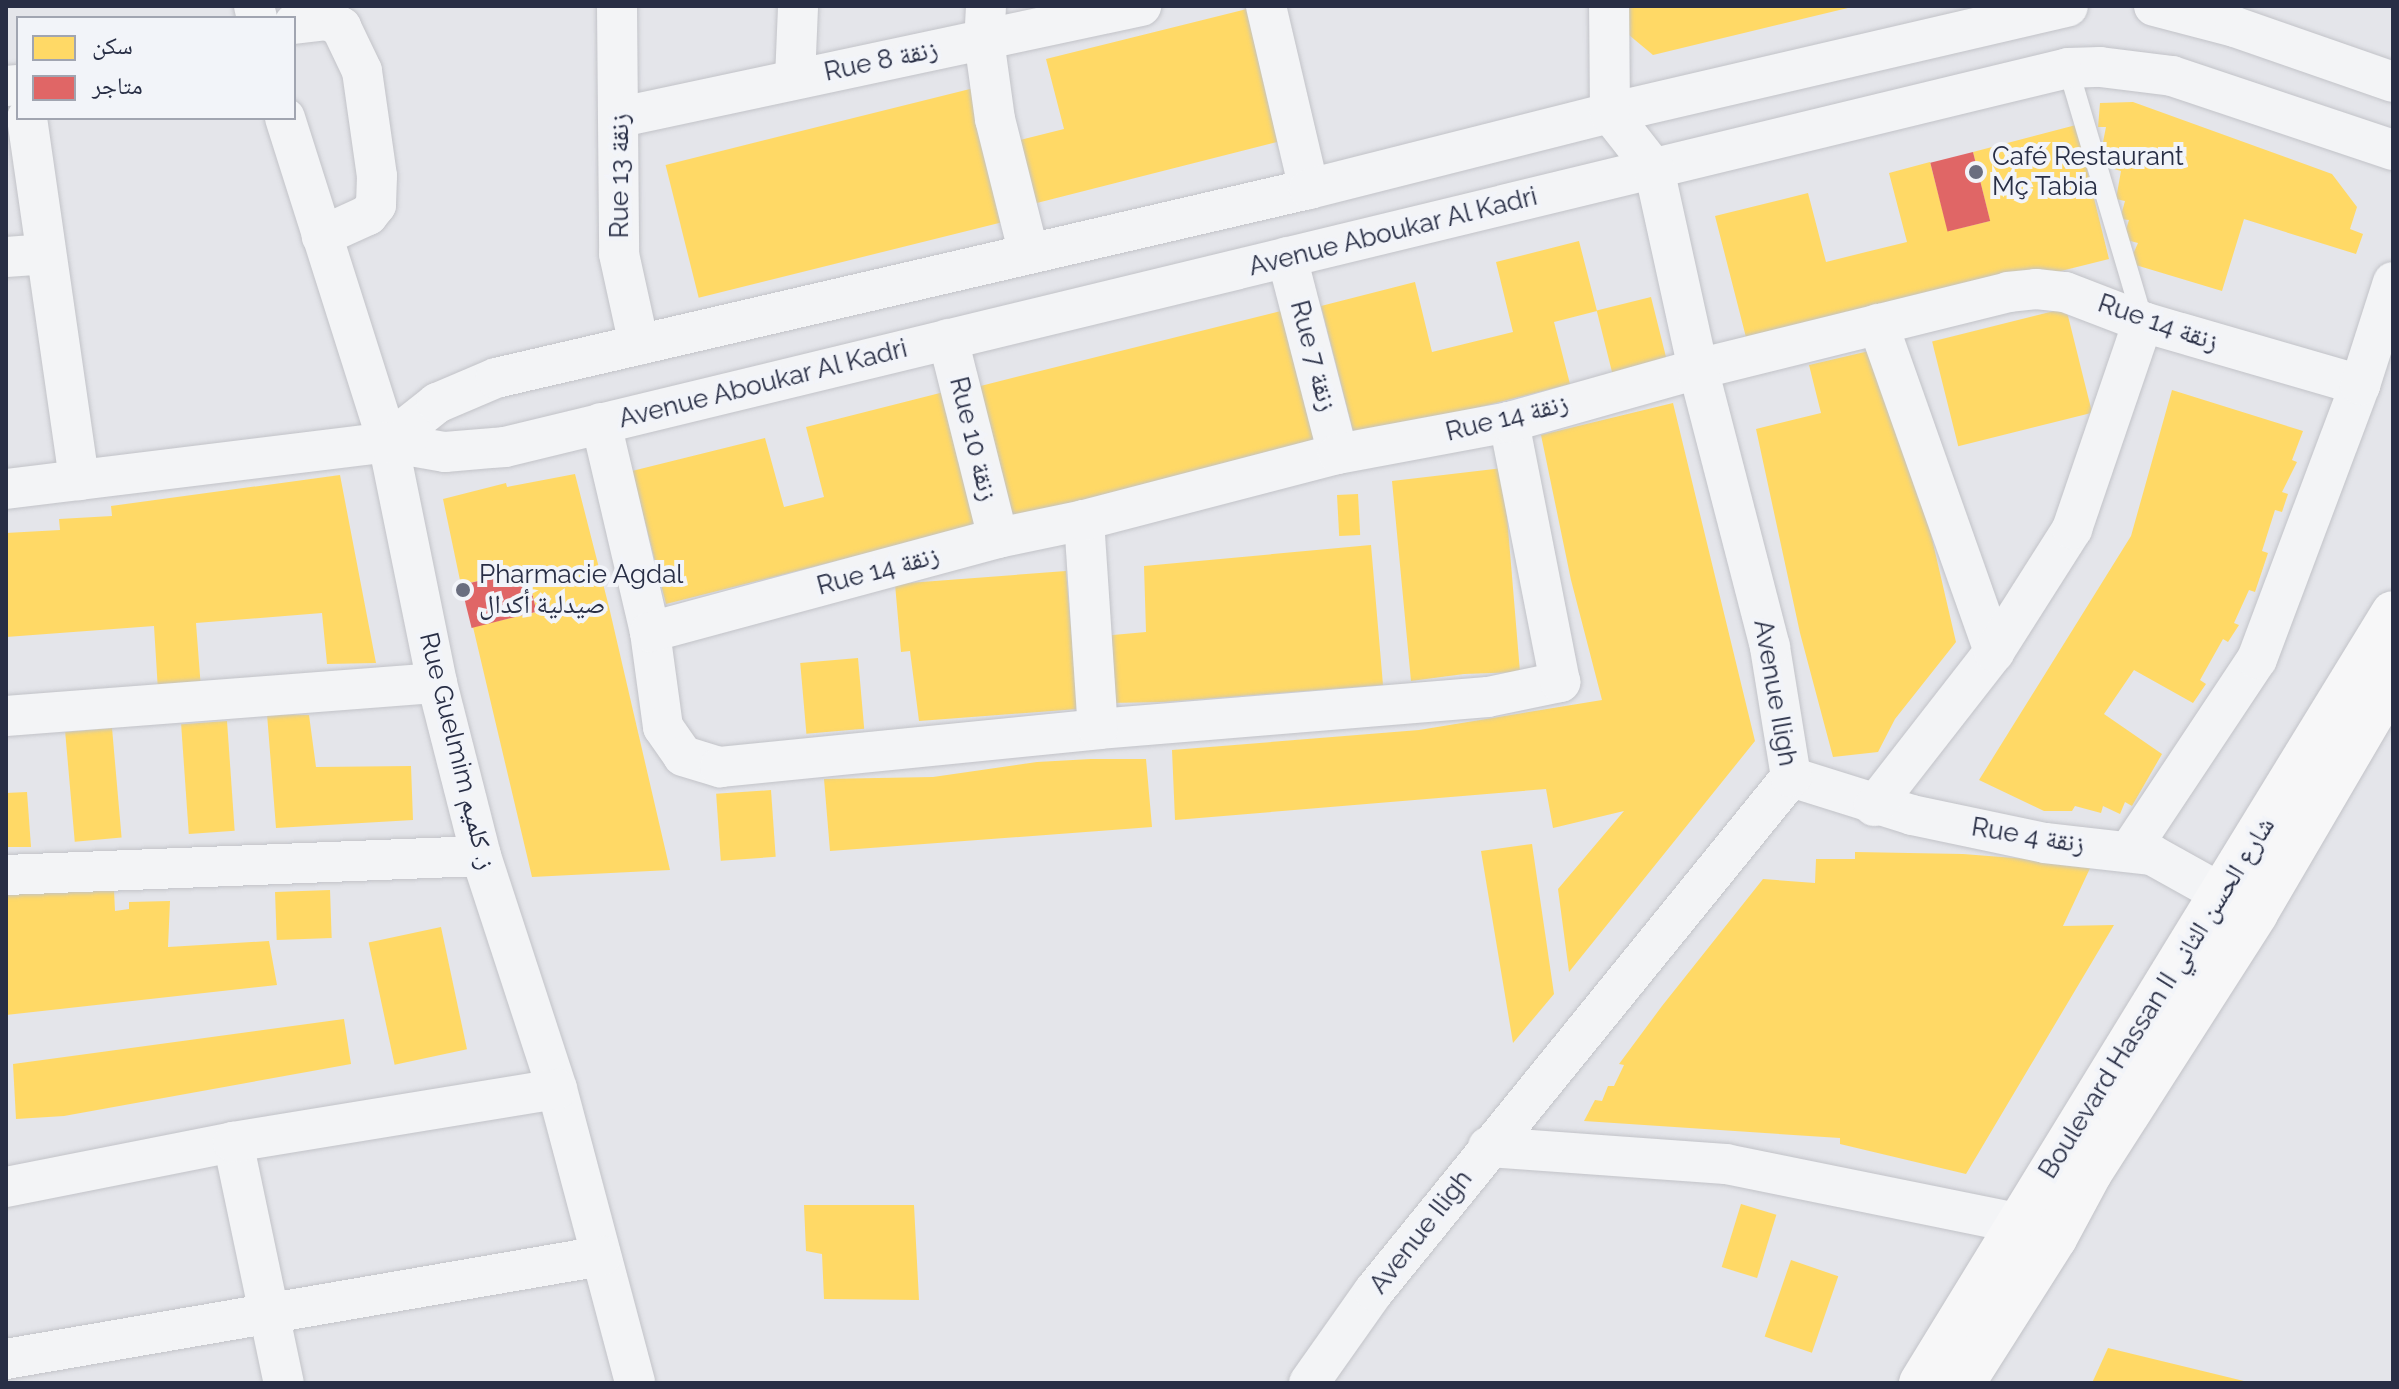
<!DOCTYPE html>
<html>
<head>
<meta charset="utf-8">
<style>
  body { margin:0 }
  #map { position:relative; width:2399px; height:1389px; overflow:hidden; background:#e4e5ea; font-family:Raleway,"Noto Naskh Arabic",sans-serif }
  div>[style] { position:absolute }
  .homes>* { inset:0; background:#ffd966; transform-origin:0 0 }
  .shops>* { inset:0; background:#e06666; transform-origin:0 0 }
  .roads { filter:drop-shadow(0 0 2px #c2c3c8) drop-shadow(0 0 2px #c2c3c8) }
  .service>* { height:20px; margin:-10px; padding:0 10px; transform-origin:10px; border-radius:10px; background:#f3f4f6 }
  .minor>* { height:40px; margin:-20px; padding:0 20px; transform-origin:20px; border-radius:20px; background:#f3f4f6 }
  .primary>* { height:44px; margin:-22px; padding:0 22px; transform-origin:22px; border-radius:22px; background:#f7f7f8 }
  .dots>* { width:22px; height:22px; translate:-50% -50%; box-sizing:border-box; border:4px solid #f2f4f9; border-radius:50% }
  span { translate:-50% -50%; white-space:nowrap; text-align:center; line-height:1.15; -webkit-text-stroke:8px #f2f4f9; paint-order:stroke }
  .street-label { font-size:26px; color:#282e45 }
  .poi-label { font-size:26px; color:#282e45 }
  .left { translate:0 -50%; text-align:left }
  .frame { position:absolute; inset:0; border:8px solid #282e45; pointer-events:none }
  .legend { position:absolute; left:16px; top:16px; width:280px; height:104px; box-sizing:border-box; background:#f2f4f9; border:2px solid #a1a5b1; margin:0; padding:10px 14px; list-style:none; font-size:24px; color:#282e45 }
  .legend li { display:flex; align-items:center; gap:16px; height:40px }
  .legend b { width:40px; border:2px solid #a1a5b1 }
</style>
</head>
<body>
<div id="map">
  <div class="homes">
    <div style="clip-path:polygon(1619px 6px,1852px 6px,1852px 7px,1653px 55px,1623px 30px)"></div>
    <div style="clip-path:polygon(1251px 8px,1285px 140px,1025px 206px,1008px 143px,1064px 129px,1046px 59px)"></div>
    <div style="left:978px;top:87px;width:137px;height:322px;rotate:76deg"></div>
    <div style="clip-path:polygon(2133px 102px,2332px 174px,2357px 207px,2350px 229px,2363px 234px,2356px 254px,2244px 219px,2222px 291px,2129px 263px,2138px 243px,2123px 239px,2129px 220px,2120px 219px,2125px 201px,2116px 199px,2121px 171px,2107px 167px,2103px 142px,2106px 127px,2098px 127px,2100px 103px)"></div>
    <div style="clip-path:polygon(2076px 125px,2109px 259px,1749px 349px,1715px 216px,1808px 193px,1826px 262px,1866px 252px,1907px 242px,1889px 173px,1930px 162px,1948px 231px,1990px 221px,1973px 152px)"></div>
    <div style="clip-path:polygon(1579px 241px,1597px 311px,1554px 322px,1570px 384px,1355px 439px,1321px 306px,1415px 282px,1432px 352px,1513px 332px,1496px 262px)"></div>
    <div style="left:1651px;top:297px;width:65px;height:56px;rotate:76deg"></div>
    <div style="left:2066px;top:308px;width:108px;height:138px;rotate:76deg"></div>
    <div style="left:1289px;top:309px;width:137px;height:323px;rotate:76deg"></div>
    <div style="clip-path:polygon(1882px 348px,1910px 444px,1956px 642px,1895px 719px,1878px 752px,1833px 757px,1800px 633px,1756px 429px,1821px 413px,1809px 365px)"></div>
    <div style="clip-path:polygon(2172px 390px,2303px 431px,2292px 460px,2297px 462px,2282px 492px,2288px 494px,2282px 512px,2275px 510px,2262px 551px,2268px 553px,2255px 592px,2249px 590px,2234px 623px,2239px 625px,2228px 642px,2223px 639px,2200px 680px,2206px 684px,2193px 703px,2134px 670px,2104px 714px,2162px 754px,2132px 806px,2125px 802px,2120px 814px,2103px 806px,2101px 813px,2075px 806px,2072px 811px,2044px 811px,1979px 780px,2131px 536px)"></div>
    <div style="clip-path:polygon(944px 392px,978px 525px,666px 604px,632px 471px,765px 438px,784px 507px,824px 497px,806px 427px)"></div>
    <div style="clip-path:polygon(1673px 403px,1755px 741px,1569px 972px,1558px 889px,1624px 811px,1553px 828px,1546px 789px,1175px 820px,1172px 750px,1419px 730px,1602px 700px,1571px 580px,1541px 435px)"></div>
    <div style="clip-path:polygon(1503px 468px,1520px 672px,1464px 674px,1411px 681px,1392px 481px)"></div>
    <div style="clip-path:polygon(575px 474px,609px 607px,670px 870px,532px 877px,473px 627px,537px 612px,526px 569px,461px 585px,443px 499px,506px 483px,507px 487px)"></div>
    <div style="clip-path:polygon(340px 475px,376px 663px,327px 664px,322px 613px,196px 623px,201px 689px,158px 691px,154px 626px,6px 637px,6px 533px,60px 530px,59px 519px,112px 516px,111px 506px)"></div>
    <div style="left:1358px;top:494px;width:41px;height:21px;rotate:87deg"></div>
    <div style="clip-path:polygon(1371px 545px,1383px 685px,1164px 702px,1109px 703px,1102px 636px,1146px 632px,1144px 566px)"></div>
    <div style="clip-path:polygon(1066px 571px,1078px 709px,919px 721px,910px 651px,901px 652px,895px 584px)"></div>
    <div style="left:858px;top:658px;width:71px;height:58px;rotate:85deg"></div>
    <div style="clip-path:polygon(267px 714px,309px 715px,316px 767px,411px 766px,413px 820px,276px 828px)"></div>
    <div style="left:227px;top:721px;width:110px;height:46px;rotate:86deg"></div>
    <div style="left:112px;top:728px;width:110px;height:47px;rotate:85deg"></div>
    <div style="clip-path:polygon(1091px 759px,1146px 759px,1152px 827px,830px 851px,824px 779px,933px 777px,1037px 762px)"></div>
    <div style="left:771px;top:790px;width:67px;height:55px;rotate:86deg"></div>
    <div style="clip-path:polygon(27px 792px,31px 847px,6px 847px,6px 793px)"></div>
    <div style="clip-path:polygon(1532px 844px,1554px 994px,1513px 1043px,1481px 851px)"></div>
    <div style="clip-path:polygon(1855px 852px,1963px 854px,2092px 864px,2063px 926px,2114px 925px,1966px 1174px,1840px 1144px,1840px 1138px,1584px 1121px,1595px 1100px,1602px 1101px,1608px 1086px,1614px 1086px,1624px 1065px,1619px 1064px,1662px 1006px,1763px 879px,1815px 883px,1816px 859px,1855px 859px)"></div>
    <div style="clip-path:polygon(114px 890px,115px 911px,129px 909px,129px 902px,170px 901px,168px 947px,269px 941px,277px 985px,6px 1015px,6px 893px)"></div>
    <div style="left:330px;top:890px;width:48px;height:55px;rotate:88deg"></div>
    <div style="left:441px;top:927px;width:125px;height:74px;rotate:78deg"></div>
    <div style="clip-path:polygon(344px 1019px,351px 1064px,64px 1116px,16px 1119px,13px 1064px)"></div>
    <div style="left:1741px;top:1204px;width:37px;height:66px;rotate:17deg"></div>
    <div style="clip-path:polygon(804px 1205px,914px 1205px,919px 1300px,824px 1299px,822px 1254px,806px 1251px)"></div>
    <div style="left:1791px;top:1260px;width:50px;height:81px;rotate:19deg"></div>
    <div style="clip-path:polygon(2108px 1348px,2248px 1382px,2247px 1383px,2092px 1383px)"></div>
  </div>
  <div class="shops">
    <div style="left:1973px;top:152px;width:71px;height:44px;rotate:76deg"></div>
    <div style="left:526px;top:569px;width:44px;height:67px;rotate:76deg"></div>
  </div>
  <div class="roads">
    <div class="service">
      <div style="left:2068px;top:68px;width:265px;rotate:73.5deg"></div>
    </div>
    <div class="minor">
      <div style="left:254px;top:6px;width:12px;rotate:76deg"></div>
      <div style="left:617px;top:6px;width:248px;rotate:89.5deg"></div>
      <div style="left:619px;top:254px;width:93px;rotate:77.6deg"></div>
      <div style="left:986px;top:6px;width:34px;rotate:93deg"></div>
      <div style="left:984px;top:40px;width:80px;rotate:82.1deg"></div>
      <div style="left:995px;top:119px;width:139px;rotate:75.9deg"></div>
      <div style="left:1266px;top:6px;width:188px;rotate:76.8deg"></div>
      <div style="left:2154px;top:6px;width:84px;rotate:14.5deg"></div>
      <div style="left:2235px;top:27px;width:167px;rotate:19.2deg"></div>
      <div style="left:294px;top:24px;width:34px;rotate:-7deg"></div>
      <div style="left:328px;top:20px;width:15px;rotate:28deg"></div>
      <div style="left:341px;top:27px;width:49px;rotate:64.5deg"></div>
      <div style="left:362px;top:71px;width:106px;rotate:81.9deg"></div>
      <div style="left:377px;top:176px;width:29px;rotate:92deg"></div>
      <div style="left:376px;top:205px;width:13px;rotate:129deg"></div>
      <div style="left:368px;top:215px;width:51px;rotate:155.5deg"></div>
      <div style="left:795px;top:79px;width:73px;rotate:-87.6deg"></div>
      <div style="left:6px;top:86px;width:12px;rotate:-5deg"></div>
      <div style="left:621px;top:117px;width:532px;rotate:-12.05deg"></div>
      <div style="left:27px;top:118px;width:366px;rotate:81.8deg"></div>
      <div style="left:285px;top:118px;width:340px;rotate:72.4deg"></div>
      <div style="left:388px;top:442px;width:246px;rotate:78.5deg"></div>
      <div style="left:437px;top:683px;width:179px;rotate:75.7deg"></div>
      <div style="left:481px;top:856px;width:245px;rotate:71.9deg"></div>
      <div style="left:557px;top:1089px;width:304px;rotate:75.1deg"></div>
      <div style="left:6px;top:257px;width:39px;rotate:-4deg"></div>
      <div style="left:1287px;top:257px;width:203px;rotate:75.5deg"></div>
      <div style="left:1878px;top:324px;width:348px;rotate:70.5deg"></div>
      <div style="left:948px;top:339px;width:205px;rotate:75.9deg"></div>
      <div style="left:601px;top:423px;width:215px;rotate:76.8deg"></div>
      <div style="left:650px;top:632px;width:96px;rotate:82.2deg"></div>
      <div style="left:663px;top:727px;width:35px;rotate:55deg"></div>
      <div style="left:683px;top:756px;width:39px;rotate:17deg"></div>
      <div style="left:720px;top:767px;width:380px;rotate:-5.7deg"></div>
      <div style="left:1098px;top:729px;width:391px;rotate:-4.7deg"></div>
      <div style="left:1488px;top:697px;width:74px;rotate:-11.8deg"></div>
      <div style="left:1560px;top:682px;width:265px;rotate:-101.1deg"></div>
      <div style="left:388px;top:442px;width:63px;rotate:-38.5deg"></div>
      <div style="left:437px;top:403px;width:64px;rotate:-23deg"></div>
      <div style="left:496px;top:378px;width:835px;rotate:-13.09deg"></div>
      <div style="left:1309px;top:189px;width:310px;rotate:-14.2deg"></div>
      <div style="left:1610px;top:113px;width:470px;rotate:-13.1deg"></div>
      <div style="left:6px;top:489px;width:385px;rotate:-7deg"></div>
      <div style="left:388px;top:442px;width:58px;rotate:10deg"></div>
      <div style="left:445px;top:452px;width:60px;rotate:-4.8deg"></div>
      <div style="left:505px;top:447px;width:1608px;rotate:-13.63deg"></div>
      <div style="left:2068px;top:68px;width:32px;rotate:-2deg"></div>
      <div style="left:2100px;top:67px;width:73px;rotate:7.1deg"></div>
      <div style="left:2172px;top:76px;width:233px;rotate:18.5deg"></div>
      <div style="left:1084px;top:520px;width:209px;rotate:86.2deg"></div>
      <div style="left:650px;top:632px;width:360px;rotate:-15.1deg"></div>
      <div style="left:998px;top:538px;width:88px;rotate:-11.8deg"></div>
      <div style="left:1084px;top:520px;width:262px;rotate:-14.6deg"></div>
      <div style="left:1338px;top:454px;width:174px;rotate:-10.6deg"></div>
      <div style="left:1509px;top:422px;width:196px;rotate:-15.7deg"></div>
      <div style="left:1698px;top:369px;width:319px;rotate:-13.9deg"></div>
      <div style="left:2008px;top:292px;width:28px;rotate:-6deg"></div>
      <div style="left:2036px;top:289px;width:29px;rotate:6deg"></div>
      <div style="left:2065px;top:292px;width:84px;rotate:21deg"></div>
      <div style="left:2143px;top:322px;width:226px;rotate:16.2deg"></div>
      <div style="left:6px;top:716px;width:432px;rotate:-4.4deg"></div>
      <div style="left:1791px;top:777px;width:127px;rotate:17.4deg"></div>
      <div style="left:1912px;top:815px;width:136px;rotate:11.9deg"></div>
      <div style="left:2045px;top:843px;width:108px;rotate:6.4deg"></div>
      <div style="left:2152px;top:855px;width:111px;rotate:29.1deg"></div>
      <div style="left:1874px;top:806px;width:195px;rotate:-52.1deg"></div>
      <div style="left:1994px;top:652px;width:146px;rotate:-57.6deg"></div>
      <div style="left:2072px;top:529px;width:219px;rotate:-71.1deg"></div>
      <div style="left:2130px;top:850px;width:229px;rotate:-56.4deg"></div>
      <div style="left:2257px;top:659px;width:293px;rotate:-69.4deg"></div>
      <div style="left:2360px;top:385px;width:108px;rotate:-72.2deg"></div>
      <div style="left:6px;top:875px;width:475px;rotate:-2.3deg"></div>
      <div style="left:233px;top:1142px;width:246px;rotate:78.1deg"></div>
      <div style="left:1488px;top:1147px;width:239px;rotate:4.1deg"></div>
      <div style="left:1726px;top:1164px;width:297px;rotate:11.5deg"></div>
      <div style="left:2017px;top:1223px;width:33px;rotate:21deg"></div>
      <div style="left:6px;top:1187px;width:231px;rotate:-11.2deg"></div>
      <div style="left:233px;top:1142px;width:328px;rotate:-9.3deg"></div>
      <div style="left:6px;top:1359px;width:604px;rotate:-9.82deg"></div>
      <div style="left:1309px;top:1383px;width:113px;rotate:-54.8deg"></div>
      <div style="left:1374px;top:1291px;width:662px;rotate:-50.95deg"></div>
      <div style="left:1791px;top:777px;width:132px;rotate:-99.2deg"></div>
      <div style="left:1770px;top:647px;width:287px;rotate:-104.5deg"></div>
      <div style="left:1698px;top:369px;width:205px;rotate:-102.4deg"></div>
      <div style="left:1654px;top:169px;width:71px;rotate:-128.2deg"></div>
      <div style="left:1610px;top:113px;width:107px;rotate:-90.5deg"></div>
    </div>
    <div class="primary">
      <div style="left:1921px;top:1383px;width:903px;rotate:-58.49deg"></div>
      <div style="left:1963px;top:1383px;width:172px;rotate:-57.6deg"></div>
      <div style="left:2055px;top:1238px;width:74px;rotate:-61.7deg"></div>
      <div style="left:2090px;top:1173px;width:308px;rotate:-57.4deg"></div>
      <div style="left:2256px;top:913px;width:271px;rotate:-59.7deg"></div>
    </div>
  </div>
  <div class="dots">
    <div style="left:1976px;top:172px;background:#6a6e7f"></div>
    <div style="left:463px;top:590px;background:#6a6e7f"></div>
  </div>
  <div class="street-label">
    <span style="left:881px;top:61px;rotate:-12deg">Rue 8 زنقة</span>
    <span style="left:620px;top:176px;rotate:-90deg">Rue 13 زنقة</span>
    <span style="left:1393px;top:232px;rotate:-14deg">Avenue Aboukar Al Kadri</span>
    <span style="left:2158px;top:323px;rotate:19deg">Rue 14 زنقة</span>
    <span style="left:1313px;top:356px;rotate:75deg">Rue 7 زنقة</span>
    <span style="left:763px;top:384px;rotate:-14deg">Avenue Aboukar Al Kadri</span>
    <span style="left:1507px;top:418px;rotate:-14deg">Rue 14 زنقة</span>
    <span style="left:973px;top:439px;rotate:76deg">Rue 10 زنقة</span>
    <span style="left:878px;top:571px;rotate:-15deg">Rue 14 زنقة</span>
    <span style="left:1775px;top:693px;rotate:80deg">Avenue Iligh</span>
    <span style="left:457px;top:751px;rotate:76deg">Rue Guelmim ز. كلميم</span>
    <span style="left:2028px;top:836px;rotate:9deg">Rue 4 زنقة</span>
    <span style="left:2157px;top:998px;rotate:-58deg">Boulevard Hassan II شارع الحسن الثاني</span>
    <span style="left:1421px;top:1232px;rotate:-52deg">Avenue Iligh</span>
  </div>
  <div class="poi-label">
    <span class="left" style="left:1992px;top:172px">Café Restaurant<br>Mç Tabia</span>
    <span class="left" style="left:479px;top:590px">Pharmacie Agdal<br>صيدلية أكدال</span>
  </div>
  <div class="frame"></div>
  <ul class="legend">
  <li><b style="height:22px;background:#ffd966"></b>سكن</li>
  <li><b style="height:22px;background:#e06666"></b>متاجر</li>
  </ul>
</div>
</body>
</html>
